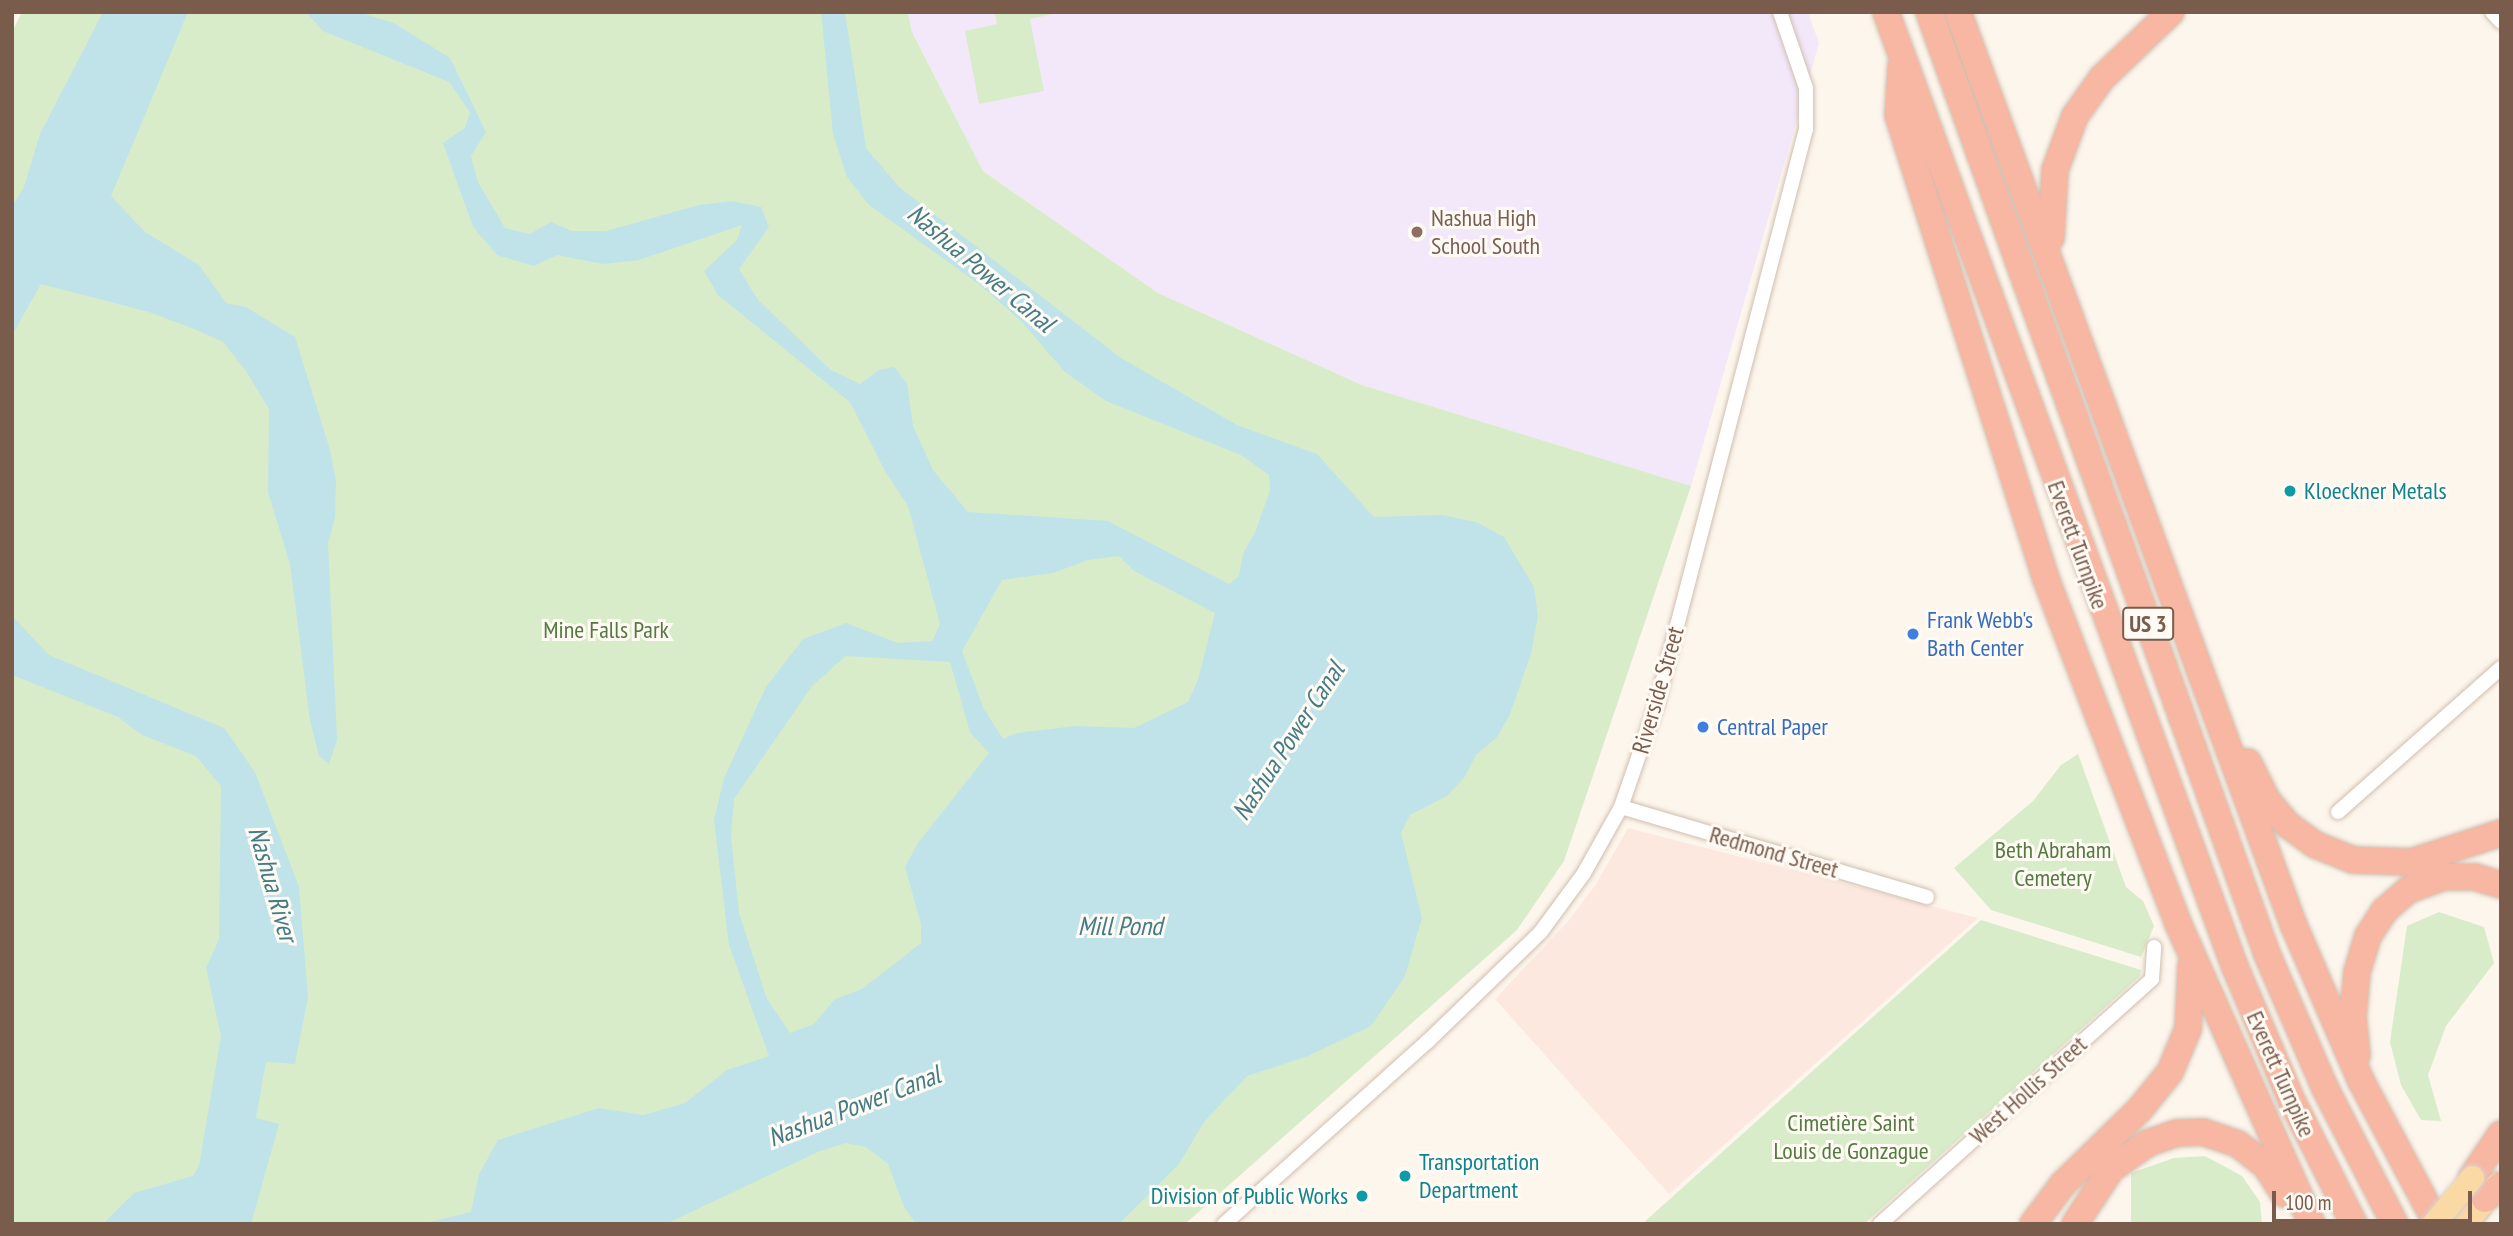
<!DOCTYPE html>
<html>
<head>
<meta charset="utf-8">
<style>
  body { margin:0 }
  #map { position:relative; width:2513px; height:1236px; overflow:hidden; background:#fdf6ec; font-family:"PT Sans Narrow",sans-serif }
  div>[style] { position:absolute }
  .commercial>* { inset:0; background:#fde8e0 }
  .education>* { inset:0; background:#f3e8fa }
  .green>* { inset:0; background:#d8ecc9 }
  .water>* { inset:0; background:#bfe3e8 }
  .roads { filter:drop-shadow(0 0 2px #d1beb0) drop-shadow(0 0 2px #d1beb0) }
  .street>* { height:14px; margin:-7px; padding:0 7px; transform-origin:7px; border-radius:7px; background:#fff }
  .primary>* { height:23px; margin:-11.5px; padding:0 11.5px; transform-origin:11.5px; border-radius:11.5px; background:#fbd9a5 }
  .highway>* { height:26px; margin:-13px; padding:0 13px; transform-origin:13px; border-radius:13px; background:#f7b7a3 }
  .bridges { filter:drop-shadow(0 0 2px #dad1cd) drop-shadow(0 0 2px #dad1cd) }
  .primary-bridge>* { height:23px; margin:-11.5px; padding:0 11.5px; transform-origin:11.5px; border-radius:11.5px; background:#fbd9a5 }
  .dots>* { width:19px; height:19px; translate:-50% -50%; box-sizing:border-box; border:4px solid #fffaf3; border-radius:50% }
  span { translate:-50% -50%; white-space:nowrap; text-align:center; line-height:1.15; -webkit-text-stroke:6px #fffaf3; paint-order:stroke }
  .shield-label span { padding:2px 5px; background:#fffaf3; border:2px solid; border-radius:5px; -webkit-text-stroke-width:0 }
  .shield-label { font-size:23px; color:#7a5c4d; font-weight:700 }
  .education-label { font-size:24px; color:#785e54 }
  .left { translate:0 -50%; text-align:left }
  .culture-label { font-size:24px; color:#0d838f }
  .right { translate:-100% -50%; text-align:right }
  .street-label { font-size:24px; color:#7a5c4d }
  .shop-label { font-size:24px; color:#366cbe }
  .park-label { font-size:24px; color:#537a41 }
  .water-label { font-size:26px; color:#437c86; font-style:italic }
  .frame { position:absolute; inset:0; border:14px solid #7a5c4d; pointer-events:none }
  .scale { position:absolute; left:2272px; top:1191px; width:200px; height:32px; box-sizing:border-box; border:4px solid #7a5c4d; border-top:0; padding-left:9px; font-size:21px; line-height:24px; white-space:nowrap; color:#7a5c4d; -webkit-text-stroke:5px #fffaf3; paint-order:stroke }
</style>
</head>
<body>
<div id="map">
  <div class="commercial">
    <div style="clip-path:polygon(1628px 828px,1978px 918px,1669px 1194px,1495px 999px,1569px 920px,1596px 884px)"></div>
  </div>
  <div class="education">
    <div style="clip-path:polygon(908px 12px,1808px 12px,1819px 43px,1691px 486px,1362px 385px,1158px 293px,983px 171px,912px 32px)"></div>
  </div>
  <div class="green">
    <div style="clip-path:polygon(22px 12px,908px 12px,912px 32px,983px 171px,1158px 293px,1362px 385px,1691px 486px,1564px 861px,1517px 930px,1185px 1224px,12px 1224px,12px 32px)"></div>
    <div style="clip-path:polygon(995px 12px,1062px 12px,1030px 19px,1044px 91px,979px 104px,965px 31px,997px 24px)"></div>
    <div style="clip-path:polygon(2078px 754px,2126px 887px,2143px 901px,2154px 926px,2141px 957px,1991px 910px,1954px 868px,2033px 801px,2061px 765px)"></div>
    <div style="clip-path:polygon(2439px 912px,2484px 927px,2494px 963px,2446px 1026px,2428px 1075px,2441px 1121px,2421px 1120px,2401px 1085px,2390px 1042px,2407px 926px)"></div>
    <div style="clip-path:polygon(1981px 920px,2141px 970px,2140px 976px,1864px 1224px,1642px 1224px)"></div>
    <div style="clip-path:polygon(2205px 1156px,2242px 1176px,2260px 1202px,2262px 1224px,2131px 1224px,2131px 1173px,2174px 1158px)"></div>
  </div>
  <div class="water">
    <div style="clip-path:polygon(103px 12px,188px 12px,111px 196px,145px 232px,199px 265px,226px 303px,246px 307px,295px 337px,330px 450px,336px 481px,335px 518px,328px 543px,337px 740px,329px 764px,319px 756px,310px 720px,290px 564px,268px 492px,269px 409px,246px 371px,223px 342px,197px 330px,149px 312px,41px 284px,12px 335px,12px 206px,24px 187px,40px 134px)"></div>
    <div style="clip-path:polygon(evenodd,306px 12px,358px 12px,394px 23px,450px 58px,486px 132px,471px 156px,478px 182px,505px 228px,530px 234px,551px 222px,572px 231px,606px 231px,699px 205px,732px 201px,761px 207px,769px 227px,739px 269px,758px 300px,831px 370px,860px 384px,879px 370px,894px 367px,907px 383px,913px 426px,933px 470px,968px 512px,1108px 521px,1229px 584px,1239px 576px,1243px 554px,1256px 530px,1270px 490px,1269px 475px,1241px 455px,1106px 401px,1065px 372px,1021px 321px,980px 285px,869px 205px,847px 177px,833px 134px,821px 12px,845px 12px,866px 148px,899px 187px,1121px 358px,1237px 425px,1317px 454px,1374px 517px,1442px 515px,1476px 522px,1504px 537px,1534px 587px,1538px 616px,1531px 654px,1510px 714px,1497px 737px,1476px 755px,1464px 778px,1447px 796px,1410px 815px,1401px 833px,1422px 918px,1405px 976px,1371px 1026px,1308px 1056px,1247px 1076px,1204px 1122px,1179px 1164px,1119px 1224px,916px 1224px,904px 1207px,888px 1164px,866px 1147px,846px 1143px,820px 1151px,666px 1224px,421px 1224px,471px 1212px,479px 1174px,498px 1140px,599px 1108px,643px 1115px,685px 1103px,727px 1070px,769px 1056px,729px 945px,714px 820px,724px 778px,766px 687px,803px 639px,846px 623px,898px 643px,932px 641px,940px 624px,908px 506px,885px 471px,850px 402px,718px 295px,704px 271px,737px 240px,742px 225px,639px 260px,603px 264px,557px 255px,534px 266px,497px 255px,473px 227px,443px 143px,465px 128px,470px 112px,449px 82px,323px 31px,306px 12px,1119px 556px,1134px 571px,1215px 613px,1198px 680px,1188px 702px,1134px 728px,1075px 726px,1017px 733px,1003px 739px,984px 709px,962px 651px,1002px 580px,1053px 573px,1088px 560px,1119px 556px,306px 12px,846px 656px,950px 662px,970px 732px,989px 753px,918px 843px,905px 867px,921px 924px,921px 943px,862px 989px,835px 999px,814px 1024px,790px 1033px,767px 999px,739px 913px,731px 836px,734px 799px,812px 686px,846px 656px)"></div>
    <div style="clip-path:polygon(12px 616px,49px 655px,224px 728px,255px 772px,299px 887px,308px 997px,295px 1064px,266px 1062px,256px 1118px,279px 1124px,251px 1224px,103px 1224px,134px 1193px,193px 1176px,199px 1166px,221px 1036px,206px 968px,219px 939px,221px 786px,196px 756px,142px 735px,118px 717px,12px 675px)"></div>
  </div>
  <div class="roads">
    <div class="street">
      <div style="left:2492px;top:12px;width:13px;rotate:48deg"></div>
      <div style="left:1621px;top:807px;width:319px;rotate:16.4deg"></div>
      <div style="left:2338px;top:812px;width:217px;rotate:-41.5deg"></div>
      <div style="left:1224px;top:1224px;width:273px;rotate:-41.9deg"></div>
      <div style="left:1427px;top:1042px;width:157px;rotate:-44deg"></div>
      <div style="left:1540px;top:933px;width:74px;rotate:-53.7deg"></div>
      <div style="left:1584px;top:873px;width:76px;rotate:-60.7deg"></div>
      <div style="left:1621px;top:807px;width:110px;rotate:-70.9deg"></div>
      <div style="left:1657px;top:703px;width:593px;rotate:-75.45deg"></div>
      <div style="left:1806px;top:129px;width:41px;rotate:-90deg"></div>
      <div style="left:1806px;top:88px;width:80px;rotate:-108.9deg"></div>
      <div style="left:1880px;top:1224px;width:366px;rotate:-42deg"></div>
      <div style="left:2152px;top:979px;width:32px;rotate:-86deg"></div>
    </div>
    <div class="primary">
      <div style="left:2465px;top:1224px;width:51px;rotate:-51.3deg"></div>
    </div>
    <div class="highway">
      <div style="left:1886px;top:12px;width:1017px;rotate:69.93deg"></div>
      <div style="left:2235px;top:967px;width:146px;rotate:67deg"></div>
      <div style="left:2292px;top:1101px;width:138px;rotate:63.2deg"></div>
      <div style="left:1929px;top:12px;width:1001px;rotate:70.26deg"></div>
      <div style="left:2267px;top:954px;width:146px;rotate:66.6deg"></div>
      <div style="left:2325px;top:1088px;width:153px;rotate:62.8deg"></div>
      <div style="left:1958px;top:12px;width:974px;rotate:69.82deg"></div>
      <div style="left:2294px;top:926px;width:169px;rotate:66.6deg"></div>
      <div style="left:2361px;top:1081px;width:162px;rotate:62deg"></div>
      <div style="left:1901px;top:66px;width:49px;rotate:93.5deg"></div>
      <div style="left:1898px;top:115px;width:487px;rotate:72.3deg"></div>
      <div style="left:2046px;top:579px;width:366px;rotate:69deg"></div>
      <div style="left:2177px;top:921px;width:332px;rotate:66deg"></div>
      <div style="left:2051px;top:238px;width:68px;rotate:-86.6deg"></div>
      <div style="left:2055px;top:170px;width:58px;rotate:-69.7deg"></div>
      <div style="left:2075px;top:116px;width:47px;rotate:-54.6deg"></div>
      <div style="left:2102px;top:78px;width:95px;rotate:-43.7deg"></div>
      <div style="left:2248px;top:762px;width:42px;rotate:63.4deg"></div>
      <div style="left:2267px;top:800px;width:33px;rotate:50deg"></div>
      <div style="left:2288px;top:825px;width:34px;rotate:36deg"></div>
      <div style="left:2316px;top:845px;width:40px;rotate:22deg"></div>
      <div style="left:2353px;top:860px;width:58px;rotate:2deg"></div>
      <div style="left:2411px;top:862px;width:95px;rotate:-17.9deg"></div>
      <div style="left:2357px;top:1055px;width:38px;rotate:-96deg"></div>
      <div style="left:2353px;top:1017px;width:45px;rotate:-84.9deg"></div>
      <div style="left:2357px;top:972px;width:38px;rotate:-73deg"></div>
      <div style="left:2368px;top:936px;width:30px;rotate:-57deg"></div>
      <div style="left:2384px;top:911px;width:32px;rotate:-41deg"></div>
      <div style="left:2408px;top:890px;width:37px;rotate:-20deg"></div>
      <div style="left:2443px;top:877px;width:32px"></div>
      <div style="left:2475px;top:877px;width:27px;rotate:17deg"></div>
      <div style="left:2472px;top:1177px;width:52px;rotate:-56deg"></div>
      <div style="left:2485px;top:1199px;width:21px;rotate:-41deg"></div>
      <div style="left:2033px;top:1224px;width:50px;rotate:-53.1deg"></div>
      <div style="left:2063px;top:1184px;width:107px;rotate:-44.2deg"></div>
      <div style="left:2140px;top:1109px;width:48px;rotate:-51deg"></div>
      <div style="left:2170px;top:1072px;width:47px;rotate:-67.3deg"></div>
      <div style="left:2188px;top:1029px;width:63px;rotate:-87.3deg"></div>
      <div style="left:2075px;top:1224px;width:66px;rotate:-56.8deg"></div>
      <div style="left:2111px;top:1169px;width:45px;rotate:-35.1deg"></div>
      <div style="left:2148px;top:1143px;width:31px;rotate:-19deg"></div>
      <div style="left:2177px;top:1133px;width:26px;rotate:-2deg"></div>
      <div style="left:2203px;top:1132px;width:37px;rotate:19deg"></div>
      <div style="left:2238px;top:1144px;width:36px;rotate:38deg"></div>
      <div style="left:2266px;top:1166px;width:33px;rotate:57deg"></div>
    </div>
  </div>
  <div class="bridges">
    <div class="primary-bridge">
      <div style="left:2433px;top:1224px;width:61px;rotate:-50.3deg"></div>
    </div>
  </div>
  <div class="dots">
    <div style="left:1417px;top:232px;background:#8d6e63"></div>
    <div style="left:2290px;top:491px;background:#0f9aa8"></div>
    <div style="left:1913px;top:634px;background:#3f7fe0"></div>
    <div style="left:1703px;top:727px;background:#3f7fe0"></div>
    <div style="left:1405px;top:1176px;background:#0f9aa8"></div>
    <div style="left:1362px;top:1196px;background:#0f9aa8"></div>
  </div>
  <div class="shield-label">
    <span style="left:2148px;top:624px">US 3</span>
  </div>
  <div class="education-label">
    <span class="left" style="left:1431px;top:232px">Nashua High<br>School South</span>
  </div>
  <div class="culture-label">
    <span class="left" style="left:2304px;top:491px">Kloeckner Metals</span>
    <span class="left" style="left:1419px;top:1176px">Transportation<br>Department</span>
    <span class="right" style="left:1348px;top:1196px">Division of Public Works</span>
  </div>
  <div class="street-label">
    <span style="left:2078px;top:545px;rotate:70deg">Everett Turnpike</span>
    <span style="left:1658px;top:690px;rotate:-74deg">Riverside Street</span>
    <span style="left:1774px;top:852px;rotate:16deg">Redmond Street</span>
    <span style="left:2281px;top:1074px;rotate:66deg">Everett Turnpike</span>
    <span style="left:2028px;top:1090px;rotate:-42deg">West Hollis Street</span>
  </div>
  <div class="shop-label">
    <span class="left" style="left:1927px;top:634px">Frank Webb's<br>Bath Center</span>
    <span class="left" style="left:1717px;top:727px">Central Paper</span>
  </div>
  <div class="park-label">
    <span style="left:606px;top:630px">Mine Falls Park</span>
    <span style="left:2053px;top:864px">Beth Abraham<br>Cemetery</span>
    <span style="left:1851px;top:1137px">Cimetière Saint<br>Louis de Gonzague</span>
  </div>
  <div class="water-label">
    <span style="left:981px;top:268px;rotate:40deg">Nashua Power Canal</span>
    <span style="left:1288px;top:741px;rotate:-57deg">Nashua Power Canal</span>
    <span style="left:273px;top:884px;rotate:74deg">Nashua River</span>
    <span style="left:1120px;top:926px">Mill Pond</span>
    <span style="left:854px;top:1106px;rotate:-21deg">Nashua Power Canal</span>
  </div>
  <div class="frame"></div>
  <div class="scale">100 m</div>
</div>
</body>
</html>
